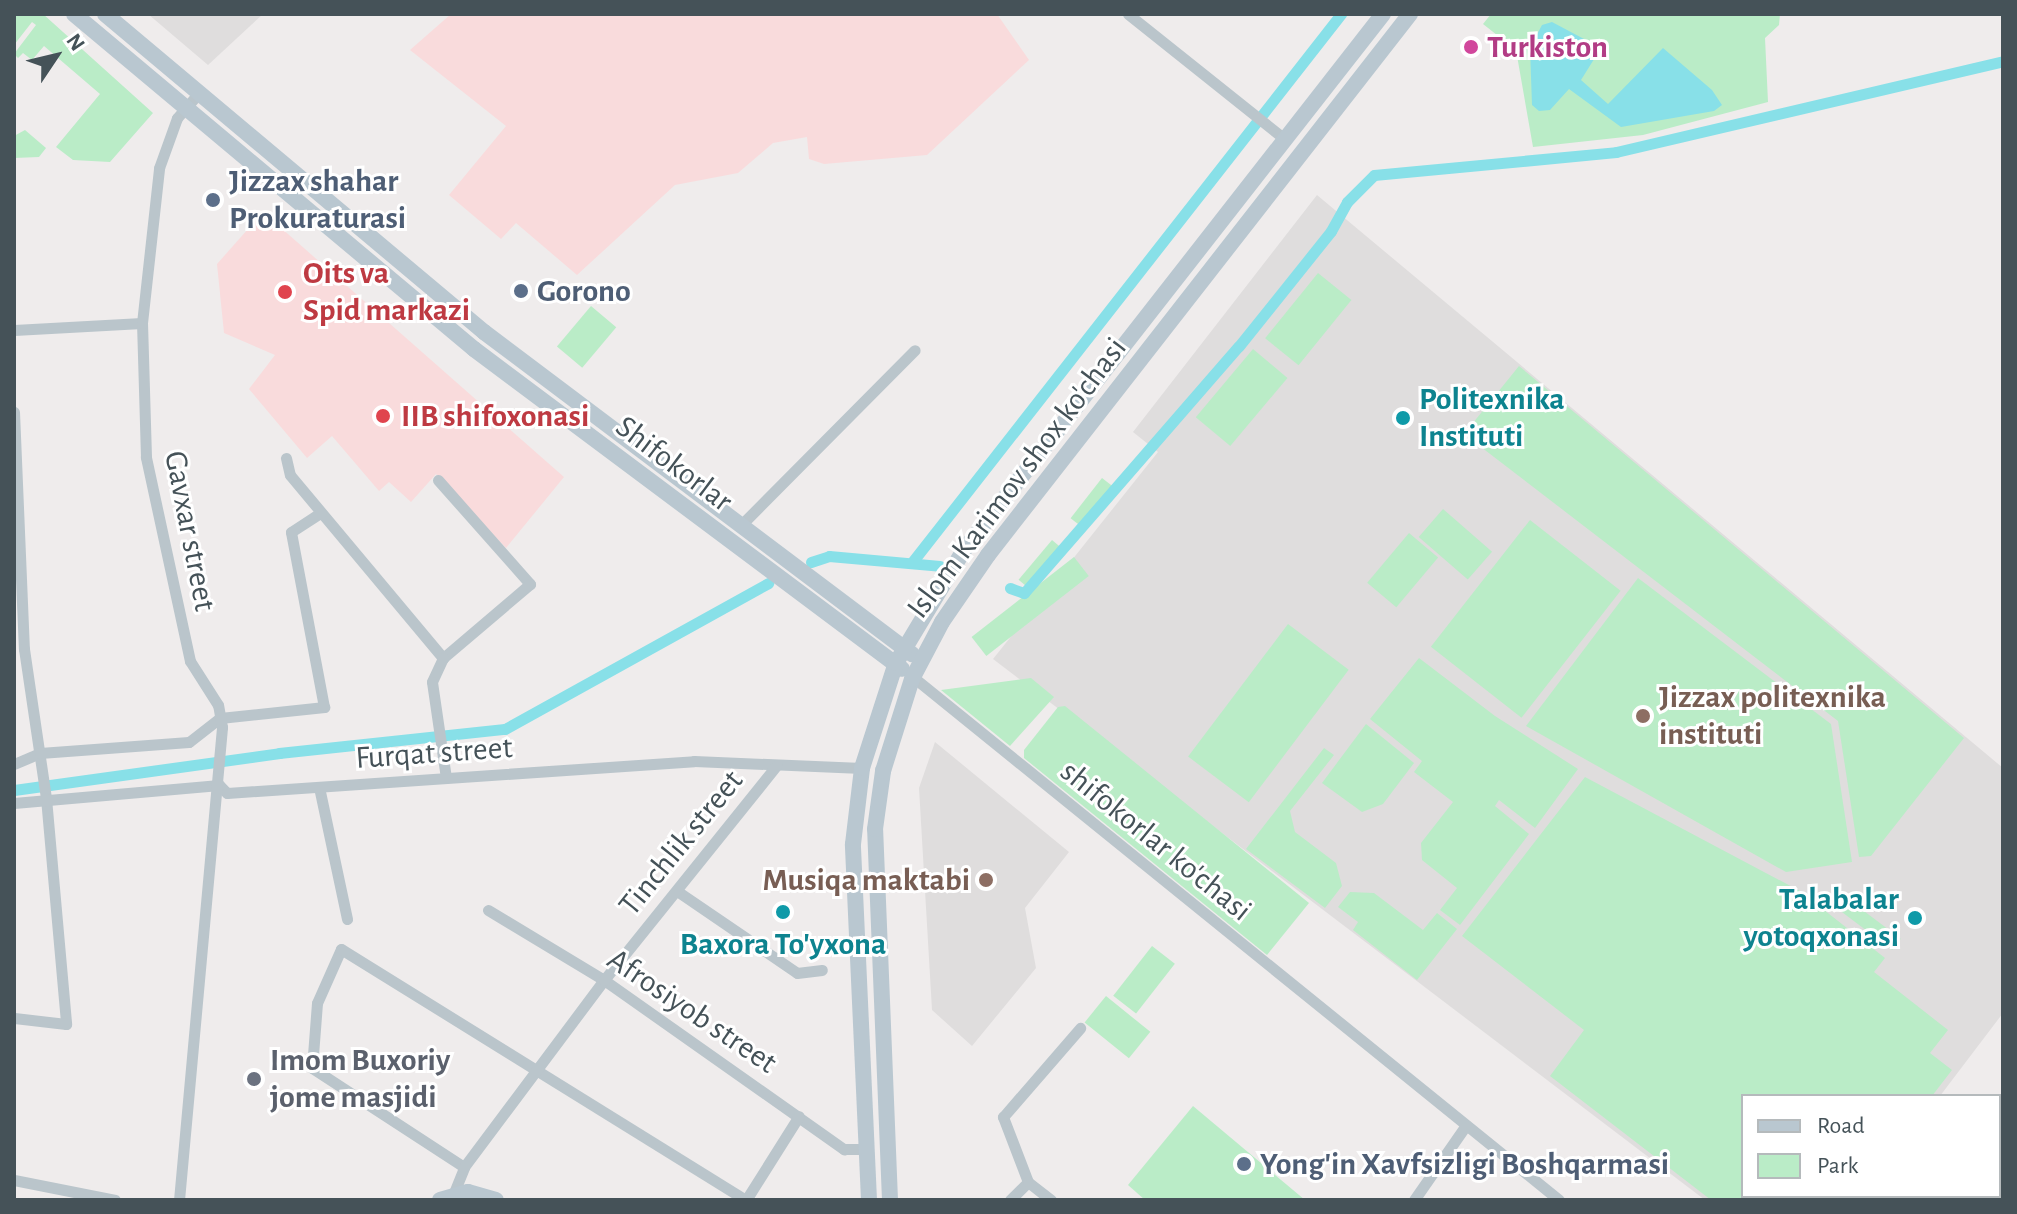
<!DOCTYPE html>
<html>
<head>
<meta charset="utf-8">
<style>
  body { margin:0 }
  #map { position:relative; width:2017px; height:1214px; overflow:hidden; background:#efecec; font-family:"Alegreya Sans",sans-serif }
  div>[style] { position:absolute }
  .education>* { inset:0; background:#dfdddd }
  .medical>* { inset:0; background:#f9dbdc }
  .green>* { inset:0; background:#baecc7; transform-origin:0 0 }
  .water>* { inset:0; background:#88e0e8 }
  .canal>* { height:11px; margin:-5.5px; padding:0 5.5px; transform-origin:5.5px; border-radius:5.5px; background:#88e0e8 }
  .minor>* { height:11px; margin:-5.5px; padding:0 5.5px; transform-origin:5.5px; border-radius:5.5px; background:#bac5cb }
  .secondary>* { height:16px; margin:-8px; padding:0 8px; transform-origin:8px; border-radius:8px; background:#b9c7d0 }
  .dots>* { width:22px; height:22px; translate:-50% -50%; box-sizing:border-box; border:4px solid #fff; border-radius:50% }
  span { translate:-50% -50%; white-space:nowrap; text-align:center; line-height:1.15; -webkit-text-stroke:6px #fff; paint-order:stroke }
  .hotel-label { font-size:32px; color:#b23c85; font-weight:700 }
  .left { translate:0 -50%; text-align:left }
  .service-label { font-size:32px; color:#4e5e75; font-weight:700 }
  .health-label { font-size:32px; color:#be3a42; font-weight:700 }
  .culture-label { font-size:32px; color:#0d838f; font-weight:700 }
  .right { translate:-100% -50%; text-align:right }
  .street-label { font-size:32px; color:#455258 }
  .education-label { font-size:32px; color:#785e54; font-weight:700 }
  .worship-label { font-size:32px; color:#5b616d; font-weight:700 }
  .frame { position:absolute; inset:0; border:16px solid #455258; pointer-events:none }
  .legend { position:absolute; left:1741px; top:1094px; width:260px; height:104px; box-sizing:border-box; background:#fff; border:2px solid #b5babc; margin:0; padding:10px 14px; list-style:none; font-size:24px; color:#455258 }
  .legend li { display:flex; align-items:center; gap:16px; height:40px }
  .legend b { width:40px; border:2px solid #b5babc }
  .north { position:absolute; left:16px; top:16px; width:80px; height:80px; -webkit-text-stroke:6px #fff; paint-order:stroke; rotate:55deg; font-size:22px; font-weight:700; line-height:32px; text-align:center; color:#455258 }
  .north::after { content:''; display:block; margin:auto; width:28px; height:36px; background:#455258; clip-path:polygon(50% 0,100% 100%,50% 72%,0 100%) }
</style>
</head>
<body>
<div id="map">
  <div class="education">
    <div style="clip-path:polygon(148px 14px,263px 14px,208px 65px)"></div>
    <div style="clip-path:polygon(1317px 195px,2003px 768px,2003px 1013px,1940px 1096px,1743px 1096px,1743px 1196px,1865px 1196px,1862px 1200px,1705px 1200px,993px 659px,1158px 452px,1133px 432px)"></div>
    <div style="clip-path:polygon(935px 742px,1069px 852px,1025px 908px,1036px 968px,972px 1046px,932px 1010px,919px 788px)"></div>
  </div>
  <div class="medical">
    <div style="clip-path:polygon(451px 14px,997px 14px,1029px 60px,927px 155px,824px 164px,809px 159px,807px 137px,773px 143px,738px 173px,675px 185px,577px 275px,516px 223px,501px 239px,449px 195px,506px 126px,410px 50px)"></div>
    <div style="clip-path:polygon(263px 212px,564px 477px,506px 548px,436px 474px,411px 502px,389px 482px,379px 491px,332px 436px,307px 458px,249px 389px,275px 355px,224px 333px,217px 264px)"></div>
  </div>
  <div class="green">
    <div style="clip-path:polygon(14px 14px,43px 14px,153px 113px,110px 162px,73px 160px,56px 147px,100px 94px,44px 46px,32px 60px,23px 53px,18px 58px,14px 54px,36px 25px,32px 22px,14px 45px)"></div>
    <div style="clip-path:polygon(1491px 14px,1780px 14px,1779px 25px,1765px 38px,1768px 102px,1643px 135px,1533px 147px,1516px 50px,1483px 24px)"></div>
    <div style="clip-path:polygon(25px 130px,46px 148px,39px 157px,14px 158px,14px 136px)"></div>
    <div style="left:1318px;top:273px;width:43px;height:84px;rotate:39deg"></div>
    <div style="left:591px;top:306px;width:33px;height:53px;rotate:40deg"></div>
    <div style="left:1253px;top:349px;width:45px;height:89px;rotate:40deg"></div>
    <div style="clip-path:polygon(1519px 366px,1964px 738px,1871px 856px,1859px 857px,1838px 721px,1464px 434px)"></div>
    <div style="left:1102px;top:478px;width:16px;height:51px;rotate:38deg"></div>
    <div style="left:1443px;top:509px;width:65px;height:37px;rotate:41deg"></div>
    <div style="left:1530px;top:520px;width:115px;height:161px;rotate:38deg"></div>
    <div style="left:1409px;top:533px;width:38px;height:65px;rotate:40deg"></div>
    <div style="left:1052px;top:540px;width:17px;height:52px;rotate:40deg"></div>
    <div style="left:1074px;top:557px;width:24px;height:130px;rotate:52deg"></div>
    <div style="clip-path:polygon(1638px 578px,1831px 724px,1852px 862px,1786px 872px,1526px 726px)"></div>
    <div style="left:1288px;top:624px;width:76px;height:166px;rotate:37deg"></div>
    <div style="clip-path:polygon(1419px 658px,1495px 716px,1578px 769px,1535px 828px,1499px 800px,1495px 806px,1529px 834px,1460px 925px,1440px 910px,1457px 888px,1422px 860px,1421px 843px,1453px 802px,1414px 772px,1422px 761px,1370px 719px)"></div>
    <div style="clip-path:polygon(1031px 678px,1054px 697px,1010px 746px,941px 690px)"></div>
    <div style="clip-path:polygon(1065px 706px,1309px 903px,1267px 955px,1024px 758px,1024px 750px,1058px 707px)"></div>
    <div style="clip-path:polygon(1366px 724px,1414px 763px,1383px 804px,1362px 812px,1322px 783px)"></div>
    <div style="clip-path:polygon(1324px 748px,1334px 755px,1290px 811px,1295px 832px,1336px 863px,1342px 886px,1325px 908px,1246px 849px)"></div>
    <div style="clip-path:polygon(1585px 777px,1800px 891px,1885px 958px,1874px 972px,1948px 1030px,1930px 1053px,1952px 1070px,1932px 1096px,1743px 1096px,1743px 1196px,1858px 1196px,1855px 1200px,1711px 1200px,1550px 1076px,1584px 1030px,1462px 936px)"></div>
    <div style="clip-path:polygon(1350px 892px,1374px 893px,1423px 930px,1437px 913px,1457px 929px,1417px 980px,1353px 930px,1358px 922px,1338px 907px)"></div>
    <div style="left:1848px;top:899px;width:66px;height:14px;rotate:37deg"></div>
    <div style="left:1152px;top:946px;width:29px;height:63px;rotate:38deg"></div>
    <div style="left:1106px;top:996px;width:57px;height:34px;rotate:39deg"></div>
    <div style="clip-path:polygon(1193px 1106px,1305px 1200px,1145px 1200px,1128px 1185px)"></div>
  </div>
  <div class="water">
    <div style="clip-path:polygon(1552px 22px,1601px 48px,1581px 80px,1608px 104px,1663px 48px,1712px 90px,1722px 105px,1714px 111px,1621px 127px,1569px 89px,1550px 110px,1539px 111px,1532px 105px,1530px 48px,1542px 25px)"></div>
  </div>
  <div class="canal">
    <div style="left:913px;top:561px;width:695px;rotate:-51.96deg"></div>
    <div style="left:811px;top:562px;width:19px;rotate:-18deg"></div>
    <div style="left:829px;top:556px;width:111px;rotate:5.1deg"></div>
    <div style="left:1010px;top:588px;width:15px;rotate:20deg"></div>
    <div style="left:1024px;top:593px;width:327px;rotate:-49deg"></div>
    <div style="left:1239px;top:346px;width:147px;rotate:-51.3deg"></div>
    <div style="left:1331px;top:231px;width:33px;rotate:-61deg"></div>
    <div style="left:1347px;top:202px;width:38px;rotate:-45deg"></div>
    <div style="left:1374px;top:175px;width:243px;rotate:-5.4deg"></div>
    <div style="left:1616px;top:152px;width:398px;rotate:-13.2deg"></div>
    <div style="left:14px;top:790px;width:268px;rotate:-7.9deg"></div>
    <div style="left:279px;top:753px;width:227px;rotate:-6.1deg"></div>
    <div style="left:505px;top:729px;width:301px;rotate:-29deg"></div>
  </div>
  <div class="minor">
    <div style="left:1128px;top:14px;width:202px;rotate:38.6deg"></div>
    <div style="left:14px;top:330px;width:128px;rotate:-3.1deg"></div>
    <div style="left:14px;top:412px;width:237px;rotate:87.6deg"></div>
    <div style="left:24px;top:649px;width:151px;rotate:81.6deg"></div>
    <div style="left:46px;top:798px;width:227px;rotate:84.9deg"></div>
    <div style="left:66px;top:1024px;width:52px;rotate:-173.4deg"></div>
    <div style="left:286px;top:458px;width:17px;rotate:77deg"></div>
    <div style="left:290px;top:475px;width:239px;rotate:50.1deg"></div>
    <div style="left:438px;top:480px;width:139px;rotate:48.5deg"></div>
    <div style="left:530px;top:584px;width:114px;rotate:139.6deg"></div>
    <div style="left:443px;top:658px;width:26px;rotate:115deg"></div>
    <div style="left:432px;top:682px;width:97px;rotate:81.7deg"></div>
    <div style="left:742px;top:524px;width:245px;rotate:-45.2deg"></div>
    <div style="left:913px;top:677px;width:831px;rotate:38.99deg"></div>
    <div style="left:14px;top:764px;width:28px;rotate:-23deg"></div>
    <div style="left:40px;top:753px;width:149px;rotate:-4.2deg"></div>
    <div style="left:189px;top:742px;width:39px;rotate:-38deg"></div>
    <div style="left:220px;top:718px;width:105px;rotate:-6deg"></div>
    <div style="left:324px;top:707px;width:178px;rotate:-100.7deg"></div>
    <div style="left:291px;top:532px;width:35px;rotate:-33deg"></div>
    <div style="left:319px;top:787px;width:135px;rotate:78deg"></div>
    <div style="left:14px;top:803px;width:206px;rotate:-5deg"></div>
    <div style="left:219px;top:785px;width:11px;rotate:45deg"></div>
    <div style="left:227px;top:793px;width:468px;rotate:-3.9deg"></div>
    <div style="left:694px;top:761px;width:168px;rotate:2.4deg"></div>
    <div style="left:677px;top:891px;width:145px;rotate:34.3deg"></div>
    <div style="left:797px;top:973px;width:25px;rotate:-7deg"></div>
    <div style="left:488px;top:910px;width:135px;rotate:31.1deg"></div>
    <div style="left:604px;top:980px;width:294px;rotate:35.2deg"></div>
    <div style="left:844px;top:1149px;width:22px"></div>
    <div style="left:1999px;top:1122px;width:7px;rotate:-56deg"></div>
    <div style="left:464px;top:1167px;width:181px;rotate:-146.9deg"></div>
    <div style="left:312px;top:1068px;width:65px;rotate:-85.6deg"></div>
    <div style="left:317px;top:1003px;width:59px;rotate:-66deg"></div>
    <div style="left:341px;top:949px;width:476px;rotate:31.8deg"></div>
    <div style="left:14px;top:1180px;width:103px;rotate:11.2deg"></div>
    <div style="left:1028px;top:1182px;width:70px;rotate:-111deg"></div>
    <div style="left:1003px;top:1117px;width:118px;rotate:-49.1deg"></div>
    <div style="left:179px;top:1200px;width:475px;rotate:-84.8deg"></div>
    <div style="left:222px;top:727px;width:22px;rotate:-100deg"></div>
    <div style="left:218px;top:705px;width:52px;rotate:-122.5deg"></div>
    <div style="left:190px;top:661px;width:209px;rotate:-102.2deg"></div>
    <div style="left:146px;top:457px;width:134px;rotate:-91.7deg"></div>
    <div style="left:142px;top:323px;width:156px;rotate:-83.7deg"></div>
    <div style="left:159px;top:168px;width:53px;rotate:-70.2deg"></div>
    <div style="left:177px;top:118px;width:35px;rotate:-49deg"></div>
    <div style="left:451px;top:1200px;width:35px;rotate:-68deg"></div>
    <div style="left:464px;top:1167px;width:234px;rotate:-53.2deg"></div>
    <div style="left:604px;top:980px;width:276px;rotate:-51.2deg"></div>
    <div style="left:746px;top:1200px;width:99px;rotate:-57.8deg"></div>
    <div style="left:1010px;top:1200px;width:25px;rotate:-45deg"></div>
    <div style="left:1028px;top:1182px;width:29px;rotate:38deg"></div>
    <div style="left:1414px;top:1200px;width:88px;rotate:-55.2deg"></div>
    <div style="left:1942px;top:1200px;width:5px;rotate:-53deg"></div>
  </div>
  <div class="secondary">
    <div style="left:74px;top:14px;width:522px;rotate:39.95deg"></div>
    <div style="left:474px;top:349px;width:534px;rotate:36.78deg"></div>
    <div style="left:105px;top:14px;width:495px;rotate:40deg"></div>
    <div style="left:484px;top:332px;width:536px;rotate:36.96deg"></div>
    <div style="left:440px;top:1200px;width:29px;rotate:-16deg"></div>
    <div style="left:468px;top:1192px;width:29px;rotate:16deg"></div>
    <div style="left:869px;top:1200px;width:356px;rotate:-92.6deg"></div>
    <div style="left:853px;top:844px;width:77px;rotate:-83.2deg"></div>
    <div style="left:862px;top:768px;width:110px;rotate:-72.1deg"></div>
    <div style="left:896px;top:663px;width:132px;rotate:-59deg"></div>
    <div style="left:964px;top:550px;width:680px;rotate:-51.98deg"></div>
    <div style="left:890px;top:1200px;width:371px;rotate:-92.3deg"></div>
    <div style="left:875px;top:829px;width:59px;rotate:-82.1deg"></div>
    <div style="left:883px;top:771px;width:96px;rotate:-72.5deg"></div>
    <div style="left:912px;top:679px;width:64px;rotate:-62.2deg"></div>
    <div style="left:942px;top:622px;width:81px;rotate:-55.5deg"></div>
    <div style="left:988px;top:555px;width:686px;rotate:-52.04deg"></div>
  </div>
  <div class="dots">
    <div style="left:1471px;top:47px;background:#d1479c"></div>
    <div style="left:213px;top:200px;background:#5c6f8a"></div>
    <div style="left:521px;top:291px;background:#5c6f8a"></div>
    <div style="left:285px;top:292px;background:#e0444e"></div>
    <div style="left:383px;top:416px;background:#e0444e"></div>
    <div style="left:1403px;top:418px;background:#0f9aa8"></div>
    <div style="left:1643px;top:716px;background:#8d6e63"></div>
    <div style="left:986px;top:880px;background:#8d6e63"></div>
    <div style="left:783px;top:912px;background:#0f9aa8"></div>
    <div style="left:1915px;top:918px;background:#0f9aa8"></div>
    <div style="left:254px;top:1079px;background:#6b7280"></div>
    <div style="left:1244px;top:1164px;background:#5c6f8a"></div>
  </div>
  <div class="hotel-label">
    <span class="left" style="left:1487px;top:47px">Turkiston</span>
  </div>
  <div class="service-label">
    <span class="left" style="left:229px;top:200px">Jizzax shahar<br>Prokuraturasi</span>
    <span class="left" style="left:537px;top:291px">Gorono</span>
    <span class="left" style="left:1260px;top:1164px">Yong'in Xavfsizligi Boshqarmasi</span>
  </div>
  <div class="health-label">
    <span class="left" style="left:303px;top:292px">Oits va<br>Spid markazi</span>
    <span class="left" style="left:401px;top:416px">IIB shifoxonasi</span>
  </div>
  <div class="culture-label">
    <span class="left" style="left:1419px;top:418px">Politexnika<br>Instituti</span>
    <span class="right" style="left:1899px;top:918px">Talabalar<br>yotoqxonasi</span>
    <span style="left:783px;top:944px">Baxora To'yxona</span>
  </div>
  <div class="street-label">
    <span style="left:674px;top:464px;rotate:37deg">Shifokorlar</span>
    <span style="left:1017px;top:478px;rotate:-53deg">Islom Karimov shox ko'chasi</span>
    <span style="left:190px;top:531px;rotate:79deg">Gavxar street</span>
    <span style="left:434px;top:753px;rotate:-4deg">Furqat street</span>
    <span style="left:1156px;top:841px;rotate:39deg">shifokorlar ko'chasi</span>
    <span style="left:681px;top:843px;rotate:-51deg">Tinchlik street</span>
    <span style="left:692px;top:1011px;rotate:34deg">Afrosiyob street</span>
  </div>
  <div class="education-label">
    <span class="left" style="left:1659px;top:716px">Jizzax politexnika<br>instituti</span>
    <span class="right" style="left:970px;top:880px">Musiqa maktabi</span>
  </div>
  <div class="worship-label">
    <span class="left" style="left:270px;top:1079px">Imom Buxoriy<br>jome masjidi</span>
  </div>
  <div class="frame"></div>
  <ul class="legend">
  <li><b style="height:10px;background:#b9c7d0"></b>Road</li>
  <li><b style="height:22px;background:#baecc7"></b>Park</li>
  </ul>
  <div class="north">N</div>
</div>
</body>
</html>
